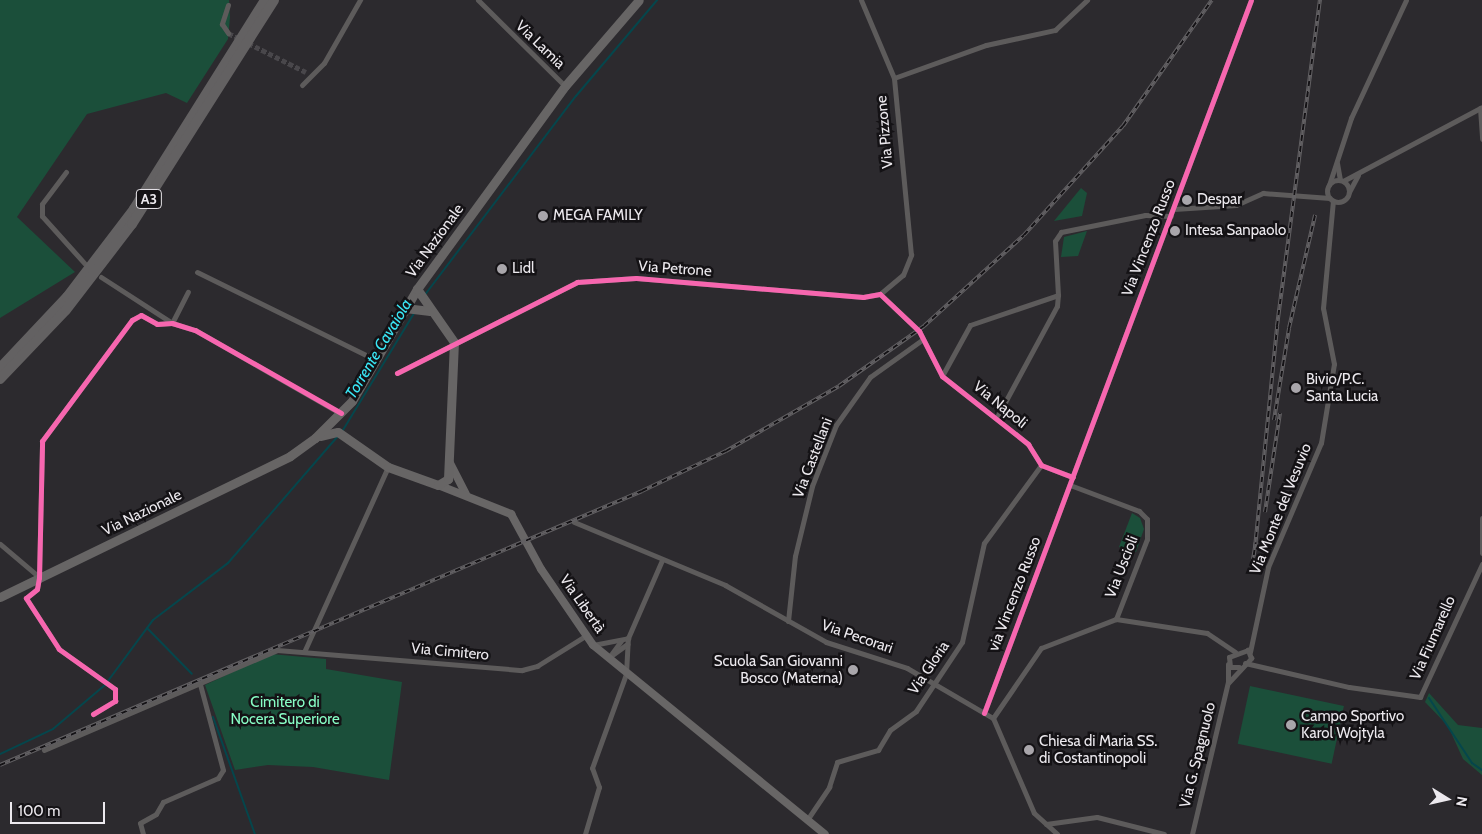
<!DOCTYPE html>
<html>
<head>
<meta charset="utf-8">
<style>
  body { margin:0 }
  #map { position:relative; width:1482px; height:834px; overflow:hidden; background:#2c2a2e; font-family:Cabin,sans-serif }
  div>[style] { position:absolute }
  .green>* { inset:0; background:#1b4f3a; transform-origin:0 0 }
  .stream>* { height:2px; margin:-1px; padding:0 1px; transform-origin:1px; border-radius:1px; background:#05464c }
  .minor-tunnel>* { height:5px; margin-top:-2.5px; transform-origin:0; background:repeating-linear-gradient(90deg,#49474b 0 5px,transparent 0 7.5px) }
  .minor>* { height:5px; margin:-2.5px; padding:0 2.5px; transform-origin:2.5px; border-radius:2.5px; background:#5d5b5b }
  .minor>.ring { margin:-2.5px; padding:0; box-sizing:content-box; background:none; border:5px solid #5d5b5b; border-radius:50% }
  .secondary>* { height:8px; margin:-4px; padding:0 4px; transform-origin:4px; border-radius:4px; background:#686666 }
  .primary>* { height:9px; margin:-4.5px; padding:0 4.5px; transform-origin:4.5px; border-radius:4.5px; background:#676565 }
  .motorway>* { height:10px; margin:-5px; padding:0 5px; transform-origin:5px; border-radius:5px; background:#636162 }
  .rail>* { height:4px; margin-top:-2px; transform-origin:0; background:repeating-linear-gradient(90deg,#141215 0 5.5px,#626063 0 11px); box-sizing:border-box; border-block:1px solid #626063 }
  .cycleway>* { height:5px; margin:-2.5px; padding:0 2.5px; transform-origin:2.5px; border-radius:2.5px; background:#f766af }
  .dots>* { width:14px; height:14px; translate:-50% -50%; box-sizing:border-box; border:2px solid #141215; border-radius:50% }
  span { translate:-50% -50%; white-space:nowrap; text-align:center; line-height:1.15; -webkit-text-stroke:5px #141215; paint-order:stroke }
  .shield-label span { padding:1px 4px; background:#141215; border:1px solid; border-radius:4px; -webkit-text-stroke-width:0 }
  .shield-label { font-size:14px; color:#ece9ee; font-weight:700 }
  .street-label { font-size:15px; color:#ece9ee }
  .poi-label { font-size:15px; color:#ece9ee }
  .left { translate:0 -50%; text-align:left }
  .right { translate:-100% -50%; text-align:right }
  .park-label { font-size:15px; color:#88fec6 }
  .water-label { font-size:16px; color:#3ae7f6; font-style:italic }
  .north { position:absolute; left:1422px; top:774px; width:50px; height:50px; -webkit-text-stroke:4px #141215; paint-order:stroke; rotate:100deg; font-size:14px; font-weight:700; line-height:20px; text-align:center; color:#ece9ee }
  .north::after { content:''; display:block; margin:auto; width:18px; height:22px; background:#ece9ee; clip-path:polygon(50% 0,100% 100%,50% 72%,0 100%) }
  .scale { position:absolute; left:10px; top:802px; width:95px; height:22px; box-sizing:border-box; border:2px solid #ece9ee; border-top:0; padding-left:6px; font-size:15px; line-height:18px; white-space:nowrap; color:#ece9ee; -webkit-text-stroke:4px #141215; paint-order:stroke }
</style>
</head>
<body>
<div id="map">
  <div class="green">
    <div style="clip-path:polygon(0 0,229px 0,230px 17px,228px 39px,187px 103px,166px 93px,87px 114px,17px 217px,75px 272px,0 318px)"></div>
    <div style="clip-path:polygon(1081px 188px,1087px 193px,1082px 216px,1054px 221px)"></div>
    <div style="clip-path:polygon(1087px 231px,1078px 256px,1061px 257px,1064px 237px)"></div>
    <div style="clip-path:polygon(1132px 513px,1140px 518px,1144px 529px,1136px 552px,1119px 547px)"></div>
    <div style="clip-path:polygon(271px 654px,326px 659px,326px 669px,402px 682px,389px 780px,313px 767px,268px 765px,235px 770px,205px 685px)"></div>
    <div style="left:1250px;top:686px;width:96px;height:59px;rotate:12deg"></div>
    <div style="clip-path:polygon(1429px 693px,1458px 725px,1482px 728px,1482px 775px,1463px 759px,1448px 726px,1425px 702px)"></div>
  </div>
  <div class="stream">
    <div style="left:424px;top:296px;width:251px;rotate:-52.8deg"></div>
    <div style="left:576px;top:96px;width:126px;rotate:-49.8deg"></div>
    <div style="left:343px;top:430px;width:137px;rotate:-58.7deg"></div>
    <div style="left:147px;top:628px;width:64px;rotate:45.6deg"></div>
    <div style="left:1429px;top:698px;width:78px;rotate:56.5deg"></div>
    <div style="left:1472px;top:763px;width:12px;rotate:35deg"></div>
    <div style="left:213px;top:717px;width:124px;rotate:70.3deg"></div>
    <div style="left:0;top:754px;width:59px;rotate:-25.3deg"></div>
    <div style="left:53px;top:729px;width:68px;rotate:-40.2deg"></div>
    <div style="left:105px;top:685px;width:81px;rotate:-53.6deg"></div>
    <div style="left:153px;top:620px;width:94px;rotate:-37.2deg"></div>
    <div style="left:228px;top:563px;width:168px;rotate:-49.1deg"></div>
  </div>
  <div class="minor-tunnel">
    <div style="left:228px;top:33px;width:87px;rotate:26.6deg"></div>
  </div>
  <div class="minor">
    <div style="left:478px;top:0;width:122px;rotate:44.7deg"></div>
    <div style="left:861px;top:0;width:85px;rotate:67.1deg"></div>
    <div style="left:228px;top:5px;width:20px;rotate:108deg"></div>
    <div style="left:222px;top:24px;width:11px;rotate:56deg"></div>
    <div style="left:302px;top:85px;width:31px;rotate:-45deg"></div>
    <div style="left:324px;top:63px;width:73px;rotate:-60.3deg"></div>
    <div style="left:1480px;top:108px;width:31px;rotate:86deg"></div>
    <div style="left:1337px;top:163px;width:17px;rotate:80deg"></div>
    <div style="left:66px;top:172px;width:40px;rotate:127deg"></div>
    <div style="left:42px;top:204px;width:12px;rotate:90deg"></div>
    <div style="left:42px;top:216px;width:64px;rotate:48.1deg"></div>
    <div class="ring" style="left:1327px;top:180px;width:17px;height:17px"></div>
    <div style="left:1343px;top:181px;width:157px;rotate:-28deg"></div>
    <div style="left:1329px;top:185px;width:71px;rotate:-71.8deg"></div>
    <div style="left:1351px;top:118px;width:130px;rotate:-65deg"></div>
    <div style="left:1349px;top:192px;width:19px;rotate:-62deg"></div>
    <div style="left:1174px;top:209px;width:62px;rotate:-3.7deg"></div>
    <div style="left:1236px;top:205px;width:30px;rotate:-24deg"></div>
    <div style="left:1263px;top:193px;width:67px;rotate:4.3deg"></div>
    <div style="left:197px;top:272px;width:199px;rotate:26.2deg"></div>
    <div style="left:101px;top:277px;width:85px;rotate:32.9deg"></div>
    <div style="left:172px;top:323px;width:35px;rotate:-63deg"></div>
    <div style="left:880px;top:294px;width:30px;rotate:-40deg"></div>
    <div style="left:903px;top:275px;width:22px;rotate:-68deg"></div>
    <div style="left:911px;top:255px;width:178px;rotate:-95.5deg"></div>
    <div style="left:894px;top:78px;width:98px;rotate:-19.7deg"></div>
    <div style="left:986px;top:45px;width:71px;rotate:-12.3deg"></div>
    <div style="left:1055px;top:30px;width:44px;rotate:-43.2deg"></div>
    <div style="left:397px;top:373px;width:202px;rotate:-26.8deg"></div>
    <div style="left:577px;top:282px;width:59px;rotate:-3.9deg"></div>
    <div style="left:636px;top:278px;width:228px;rotate:4.8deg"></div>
    <div style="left:863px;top:297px;width:17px;rotate:-10deg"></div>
    <div style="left:880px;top:294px;width:54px;rotate:43.5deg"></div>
    <div style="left:919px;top:331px;width:51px;rotate:62.9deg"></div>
    <div style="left:942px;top:376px;width:110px;rotate:38.3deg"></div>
    <div style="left:1028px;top:444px;width:25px;rotate:58deg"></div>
    <div style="left:1041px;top:465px;width:34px;rotate:21deg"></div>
    <div style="left:942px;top:376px;width:58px;rotate:-61.2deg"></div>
    <div style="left:970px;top:325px;width:93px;rotate:-18.8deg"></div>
    <div style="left:1058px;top:295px;width:54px;rotate:-93.2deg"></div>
    <div style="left:1055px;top:241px;width:11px;rotate:-56deg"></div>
    <div style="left:1061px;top:232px;width:86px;rotate:-11.4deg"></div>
    <div style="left:1145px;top:215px;width:26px;rotate:2deg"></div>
    <div style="left:997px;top:417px;width:126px;rotate:-61.6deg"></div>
    <div style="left:1057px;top:306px;width:11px;rotate:-85deg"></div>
    <div style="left:1070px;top:485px;width:74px;rotate:20.6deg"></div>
    <div style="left:1139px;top:511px;width:11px;rotate:45deg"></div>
    <div style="left:1147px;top:519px;width:20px;rotate:90deg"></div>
    <div style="left:1147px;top:539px;width:86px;rotate:111.2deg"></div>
    <div style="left:1482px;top:518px;width:35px;rotate:90deg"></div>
    <div style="left:574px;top:522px;width:164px;rotate:22.6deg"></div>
    <div style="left:725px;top:585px;width:116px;rotate:29.4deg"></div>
    <div style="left:826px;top:642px;width:85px;rotate:17.8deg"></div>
    <div style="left:907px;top:668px;width:99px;rotate:30.2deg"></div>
    <div style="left:993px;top:718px;width:103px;rotate:66.7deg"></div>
    <div style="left:1034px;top:813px;width:31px;rotate:42deg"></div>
    <div style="left:0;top:544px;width:51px;rotate:40.2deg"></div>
    <div style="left:788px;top:621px;width:65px;rotate:-83.9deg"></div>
    <div style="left:795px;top:556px;width:72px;rotate:-76.3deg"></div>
    <div style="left:812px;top:486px;width:66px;rotate:-68.5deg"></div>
    <div style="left:836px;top:425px;width:59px;rotate:-54.7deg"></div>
    <div style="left:870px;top:377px;width:65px;rotate:-35.6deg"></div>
    <div style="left:593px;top:645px;width:36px;rotate:-11deg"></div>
    <div style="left:304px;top:652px;width:203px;rotate:-65.6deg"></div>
    <div style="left:1250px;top:652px;width:87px;rotate:-78deg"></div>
    <div style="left:1268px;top:567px;width:135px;rotate:-66.9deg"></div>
    <div style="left:1321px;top:443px;width:80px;rotate:-80.7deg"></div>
    <div style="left:1334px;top:364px;width:57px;rotate:-101.1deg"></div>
    <div style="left:1323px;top:308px;width:108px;rotate:-84.7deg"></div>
    <div style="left:610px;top:656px;width:19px;rotate:-54deg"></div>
    <div style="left:608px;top:658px;width:24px;rotate:-36deg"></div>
    <div style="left:1245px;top:663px;width:107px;rotate:13deg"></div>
    <div style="left:1349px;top:687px;width:72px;rotate:8deg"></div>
    <div style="left:1420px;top:697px;width:147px;rotate:-65deg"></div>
    <div style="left:1229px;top:682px;width:33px;rotate:-47deg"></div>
    <div style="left:1251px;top:658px;width:9px;rotate:-111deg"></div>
    <div style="left:1248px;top:650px;width:20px;rotate:160deg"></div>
    <div style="left:1229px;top:657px;width:10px;rotate:84deg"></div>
    <div style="left:1230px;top:667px;width:9px"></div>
    <div style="left:984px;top:713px;width:761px;rotate:-69.47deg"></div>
    <div style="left:93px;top:714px;width:26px;rotate:-31deg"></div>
    <div style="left:115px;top:701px;width:12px;rotate:-90deg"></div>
    <div style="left:115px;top:689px;width:69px;rotate:-144.5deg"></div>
    <div style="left:59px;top:649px;width:61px;rotate:-122.9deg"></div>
    <div style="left:26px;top:598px;width:14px;rotate:-39deg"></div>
    <div style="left:37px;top:589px;width:11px;rotate:-80deg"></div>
    <div style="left:39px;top:578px;width:137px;rotate:-88.7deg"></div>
    <div style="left:42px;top:441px;width:151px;rotate:-53.4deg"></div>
    <div style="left:132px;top:320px;width:10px;rotate:-29deg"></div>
    <div style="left:141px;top:315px;width:18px;rotate:29deg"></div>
    <div style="left:157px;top:324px;width:15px;rotate:-4deg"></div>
    <div style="left:172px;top:323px;width:24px;rotate:17deg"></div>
    <div style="left:195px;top:330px;width:167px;rotate:29.8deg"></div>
    <div style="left:993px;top:718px;width:85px;rotate:-55.6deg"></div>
    <div style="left:1041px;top:648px;width:80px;rotate:-21.1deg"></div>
    <div style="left:1116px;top:619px;width:92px;rotate:8.7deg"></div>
    <div style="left:1207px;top:633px;width:34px;rotate:34deg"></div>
    <div style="left:44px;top:750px;width:254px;rotate:-23.2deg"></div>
    <div style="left:277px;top:650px;width:246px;rotate:4.7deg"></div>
    <div style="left:522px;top:670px;width:16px;rotate:-15deg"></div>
    <div style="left:537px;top:666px;width:57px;rotate:-32deg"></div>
    <div style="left:807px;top:820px;width:40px;rotate:-56deg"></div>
    <div style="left:829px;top:787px;width:26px;rotate:-72deg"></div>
    <div style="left:837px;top:762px;width:43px;rotate:-16.3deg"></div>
    <div style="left:878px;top:750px;width:23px;rotate:-59deg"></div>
    <div style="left:890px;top:730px;width:32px;rotate:-36deg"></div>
    <div style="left:916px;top:711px;width:83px;rotate:-56.3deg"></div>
    <div style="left:962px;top:642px;width:101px;rotate:-77.5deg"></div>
    <div style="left:984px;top:543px;width:97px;rotate:-53.8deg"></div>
    <div style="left:1046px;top:824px;width:51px;rotate:-7.8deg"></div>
    <div style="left:1097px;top:817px;width:69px;rotate:14.2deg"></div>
    <div style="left:143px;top:834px;width:11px;rotate:-105deg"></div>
    <div style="left:140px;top:823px;width:18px;rotate:-29deg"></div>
    <div style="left:156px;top:814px;width:14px;rotate:-60deg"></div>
    <div style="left:163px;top:802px;width:60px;rotate:-23.6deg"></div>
    <div style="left:218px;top:778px;width:9px;rotate:-58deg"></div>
    <div style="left:223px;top:770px;width:89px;rotate:-105deg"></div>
    <div style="left:585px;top:834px;width:49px;rotate:-73.4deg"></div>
    <div style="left:599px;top:787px;width:20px;rotate:-110deg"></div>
    <div style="left:592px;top:768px;width:100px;rotate:-70.1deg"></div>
    <div style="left:626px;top:674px;width:36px;rotate:-87deg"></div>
    <div style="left:628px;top:638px;width:85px;rotate:-66.4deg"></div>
    <div style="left:1192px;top:834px;width:156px;rotate:-76.7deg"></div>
    <div style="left:1228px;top:682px;width:18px;rotate:-90deg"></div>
  </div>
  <div class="secondary">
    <div style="left:450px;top:463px;width:35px;rotate:63deg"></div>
    <div style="left:438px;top:485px;width:79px;rotate:21.7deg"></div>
    <div style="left:511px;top:514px;width:63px;rotate:61.4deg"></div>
    <div style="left:541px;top:569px;width:92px;rotate:55.6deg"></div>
    <div style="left:593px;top:645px;width:299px;rotate:39.2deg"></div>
  </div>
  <div class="primary">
    <div style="left:405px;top:308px;width:25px;rotate:7deg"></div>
    <div style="left:320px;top:436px;width:18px;rotate:-13deg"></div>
    <div style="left:338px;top:432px;width:61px;rotate:35deg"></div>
    <div style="left:388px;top:467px;width:53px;rotate:19.8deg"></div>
    <div style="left:438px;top:485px;width:12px;rotate:-31deg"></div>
    <div style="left:448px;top:479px;width:137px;rotate:-87.5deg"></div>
    <div style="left:454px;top:342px;width:65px;rotate:-124.9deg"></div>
    <div style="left:0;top:597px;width:322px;rotate:-25.9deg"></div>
    <div style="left:290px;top:456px;width:31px;rotate:-36deg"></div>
    <div style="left:315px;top:438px;width:52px;rotate:-45deg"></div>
    <div style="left:352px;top:401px;width:129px;rotate:-59.9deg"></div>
    <div style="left:417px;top:289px;width:251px;rotate:-53.9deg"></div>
    <div style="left:565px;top:86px;width:113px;rotate:-49.3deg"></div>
  </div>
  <div class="motorway">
    <div style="left:0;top:368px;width:98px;rotate:-46.7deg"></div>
    <div style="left:67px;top:297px;width:111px;rotate:-52.7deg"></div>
    <div style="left:134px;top:209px;width:247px;rotate:-57.9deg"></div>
    <div style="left:0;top:379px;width:95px;rotate:-46.3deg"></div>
    <div style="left:66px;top:310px;width:108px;rotate:-52.5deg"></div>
    <div style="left:132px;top:224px;width:265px;rotate:-57.6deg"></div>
  </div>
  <div class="rail">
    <div style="left:1274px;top:420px;width:93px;rotate:-80.7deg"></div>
    <div style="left:1289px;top:328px;width:116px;rotate:-77deg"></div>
    <div style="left:1265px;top:512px;width:100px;rotate:-81.4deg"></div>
    <div style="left:1255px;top:548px;width:223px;rotate:-84.3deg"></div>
    <div style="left:1277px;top:326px;width:329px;rotate:-82.5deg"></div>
    <div style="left:1252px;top:566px;width:24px;rotate:-81deg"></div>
    <div style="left:0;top:765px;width:698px;rotate:-23.11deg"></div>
    <div style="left:642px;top:491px;width:93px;rotate:-25.5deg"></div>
    <div style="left:726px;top:451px;width:130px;rotate:-29.9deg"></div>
    <div style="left:839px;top:386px;width:104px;rotate:-35.2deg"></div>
    <div style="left:924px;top:326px;width:135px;rotate:-42.3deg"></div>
    <div style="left:1024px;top:235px;width:147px;rotate:-47.8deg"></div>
    <div style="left:1123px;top:126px;width:154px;rotate:-54.8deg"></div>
  </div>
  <div class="cycleway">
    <div style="left:397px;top:373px;width:202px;rotate:-26.8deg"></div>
    <div style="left:577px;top:282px;width:59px;rotate:-3.9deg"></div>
    <div style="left:636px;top:278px;width:228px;rotate:4.8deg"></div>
    <div style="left:863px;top:297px;width:17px;rotate:-10deg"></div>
    <div style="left:880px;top:294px;width:54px;rotate:43.5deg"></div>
    <div style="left:919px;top:331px;width:51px;rotate:62.9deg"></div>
    <div style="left:942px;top:376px;width:110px;rotate:38.3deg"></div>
    <div style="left:1028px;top:444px;width:25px;rotate:58deg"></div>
    <div style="left:1041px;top:465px;width:34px;rotate:21deg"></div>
    <div style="left:984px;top:713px;width:761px;rotate:-69.47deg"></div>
    <div style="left:93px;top:714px;width:26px;rotate:-31deg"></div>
    <div style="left:115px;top:701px;width:12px;rotate:-90deg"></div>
    <div style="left:115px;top:689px;width:69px;rotate:-144.5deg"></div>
    <div style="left:59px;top:649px;width:61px;rotate:-122.9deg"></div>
    <div style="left:26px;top:598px;width:14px;rotate:-39deg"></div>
    <div style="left:37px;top:589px;width:11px;rotate:-80deg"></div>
    <div style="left:39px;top:578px;width:137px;rotate:-88.7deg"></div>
    <div style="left:42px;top:441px;width:151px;rotate:-53.4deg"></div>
    <div style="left:132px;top:320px;width:10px;rotate:-29deg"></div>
    <div style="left:141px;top:315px;width:18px;rotate:29deg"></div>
    <div style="left:157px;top:324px;width:15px;rotate:-4deg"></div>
    <div style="left:172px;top:323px;width:24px;rotate:17deg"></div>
    <div style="left:195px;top:330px;width:168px;rotate:29.6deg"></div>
  </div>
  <div class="dots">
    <div style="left:1187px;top:200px;background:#a9a6ab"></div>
    <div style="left:543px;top:216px;background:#a9a6ab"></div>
    <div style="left:1175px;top:231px;background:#a9a6ab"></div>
    <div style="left:502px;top:269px;background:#a9a6ab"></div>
    <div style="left:1296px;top:388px;background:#a9a6ab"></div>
    <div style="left:853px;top:670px;background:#a9a6ab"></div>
    <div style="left:1291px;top:725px;background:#a9a6ab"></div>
    <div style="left:1029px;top:750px;background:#a9a6ab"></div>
  </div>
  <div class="shield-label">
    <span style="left:149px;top:199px">A3</span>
  </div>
  <div class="street-label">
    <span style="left:540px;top:45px;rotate:44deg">Via Lamia</span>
    <span style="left:885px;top:132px;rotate:-95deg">Via Pizzone</span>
    <span style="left:1149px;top:238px;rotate:-69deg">Via Vincenzo Russo</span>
    <span style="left:435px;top:241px;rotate:-54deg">Via Nazionale</span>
    <span style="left:675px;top:269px;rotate:4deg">Via Petrone</span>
    <span style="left:1000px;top:405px;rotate:39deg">Via Napoli</span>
    <span style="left:813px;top:458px;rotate:-69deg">Via Castellani</span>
    <span style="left:1281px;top:509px;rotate:-68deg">Via Monte del Vesuvio</span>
    <span style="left:142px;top:513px;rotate:-26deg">Via Nazionale</span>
    <span style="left:1122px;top:567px;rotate:-69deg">Via Uscioli</span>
    <span style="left:1015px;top:594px;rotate:-69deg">via Vincenzo Russo</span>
    <span style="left:582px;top:604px;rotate:55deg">Via Libertà</span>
    <span style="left:857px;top:637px;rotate:19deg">Via Pecorari</span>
    <span style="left:1433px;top:638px;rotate:-66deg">Via Fiumarello</span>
    <span style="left:450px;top:652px;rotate:5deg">Via Cimitero</span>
    <span style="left:929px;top:668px;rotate:-56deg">Via Gloria</span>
    <span style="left:1198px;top:755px;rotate:-76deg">Via G. Spagnuolo</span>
  </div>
  <div class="poi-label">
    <span class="left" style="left:1197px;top:200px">Despar</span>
    <span class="left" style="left:553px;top:216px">MEGA FAMILY</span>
    <span class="left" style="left:1185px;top:231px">Intesa Sanpaolo</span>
    <span class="left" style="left:512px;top:269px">Lidl</span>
    <span class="left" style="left:1306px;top:388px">Bivio/P.C.<br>Santa Lucia</span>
    <span class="right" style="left:843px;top:670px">Scuola San Giovanni<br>Bosco (Materna)</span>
    <span class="left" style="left:1301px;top:725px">Campo Sportivo<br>Karol Wojtyla</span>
    <span class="left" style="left:1039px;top:750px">Chiesa di Maria SS.<br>di Costantinopoli</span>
  </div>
  <div class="park-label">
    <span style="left:285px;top:711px">Cimitero di<br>Nocera Superiore</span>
  </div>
  <div class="water-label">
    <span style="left:379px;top:349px;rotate:-59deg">Torrente Cavaiola</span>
  </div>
  <div class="north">N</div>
  <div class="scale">100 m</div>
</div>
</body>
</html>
